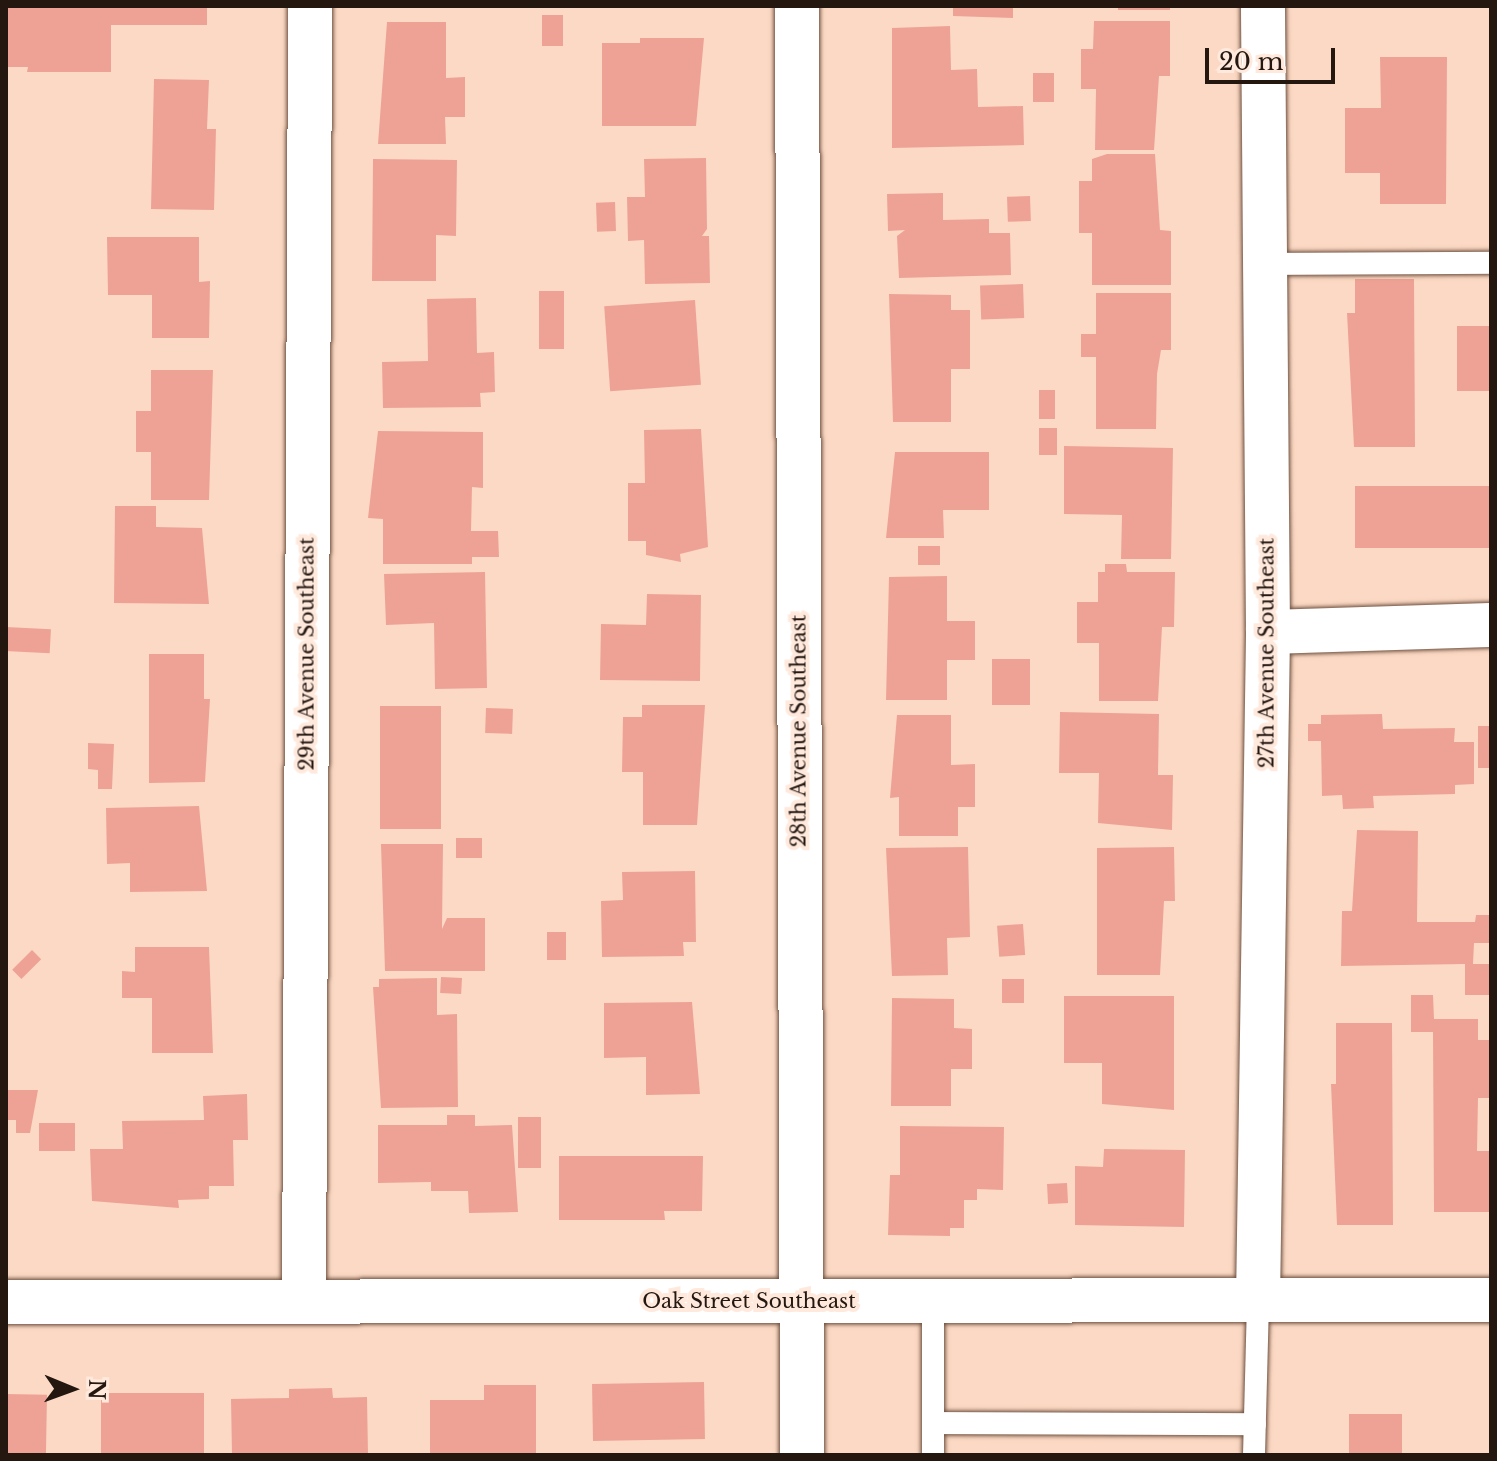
<!DOCTYPE html>
<html>
<head>
<meta charset="utf-8">
<style>
  body { margin:0 }
  #map { position:relative; width:1497px; height:1461px; overflow:hidden; background:#fcd9c4; font-family:"Libre Baskerville",serif }
  div>[style] { position:absolute }
  .building>* { inset:0; background:#eea295; transform-origin:0 0 }
  .roads { filter:drop-shadow(0 0 2px #6e503f) drop-shadow(0 0 2px #6e503f) }
  .service>* { height:22px; margin:-11px; padding:0 11px; transform-origin:11px; border-radius:11px; background:#fff }
  .minor>* { height:44px; margin:-22px; padding:0 22px; transform-origin:22px; border-radius:22px; background:#fff }
  .tertiary>* { height:44px; margin:-22px; padding:0 22px; transform-origin:22px; border-radius:22px; background:#fff }
  span { translate:-50% -50%; white-space:nowrap; text-align:center; line-height:1.15; -webkit-text-stroke:8px #ffe9dd; paint-order:stroke }
  .street-label { font-size:20px; color:#231710 }
  .frame { position:absolute; inset:0; border:8px solid #231710; pointer-events:none }
  .north { position:absolute; left:32px; top:1349px; width:80px; height:80px; -webkit-text-stroke:6px #ffe9dd; paint-order:stroke; rotate:91deg; font-size:22px; font-weight:700; line-height:32px; text-align:center; color:#231710 }
  .north::after { content:''; display:block; margin:auto; width:28px; height:36px; background:#231710; clip-path:polygon(50% 0,100% 100%,50% 72%,0 100%) }
  .scale { position:absolute; left:1205px; top:48px; width:130px; height:36px; box-sizing:border-box; border:4px solid #231710; border-top:0; padding-left:10px; font-size:24px; line-height:28px; white-space:nowrap; color:#231710; -webkit-text-stroke:6px #ffe9dd; paint-order:stroke }
</style>
</head>
<body>
<div id="map">
  <div class="building">
    <div style="clip-path:polygon(6px 6px,207px 6px,207px 25px,111px 25px,111px 72px,27px 72px,28px 67px,6px 67px)"></div>
    <div style="clip-path:polygon(953px 6px,1013px 6px,1013px 18px,953px 16px)"></div>
    <div style="left:1118px;top:6px;width:52px;height:4px"></div>
    <div style="left:542px;top:15px;width:21px;height:31px"></div>
    <div style="clip-path:polygon(1094px 21px,1170px 21px,1170px 76px,1159px 76px,1154px 150px,1095px 150px,1096px 89px,1081px 89px,1081px 49px,1093px 49px)"></div>
    <div style="clip-path:polygon(387px 22px,446px 22px,446px 78px,465px 77px,465px 117px,445px 117px,446px 144px,378px 144px)"></div>
    <div style="clip-path:polygon(950px 26px,951px 70px,977px 69px,978px 107px,1023px 106px,1024px 145px,892px 148px,892px 28px)"></div>
    <div style="clip-path:polygon(640px 38px,704px 38px,696px 126px,602px 126px,602px 43px,640px 43px)"></div>
    <div style="clip-path:polygon(1380px 57px,1447px 57px,1446px 204px,1380px 204px,1380px 173px,1345px 173px,1345px 108px,1381px 108px)"></div>
    <div style="left:1054px;top:73px;width:29px;height:21px;rotate:90deg"></div>
    <div style="clip-path:polygon(154px 79px,209px 80px,207px 129px,216px 129px,214px 210px,151px 209px)"></div>
    <div style="clip-path:polygon(1107px 154px,1155px 154px,1160px 230px,1171px 231px,1171px 285px,1092px 285px,1092px 233px,1079px 233px,1079px 181px,1092px 181px,1092px 159px)"></div>
    <div style="clip-path:polygon(706px 158px,707px 229px,702px 236px,709px 236px,710px 283px,645px 284px,644px 240px,628px 241px,627px 197px,645px 197px,644px 159px)"></div>
    <div style="clip-path:polygon(373px 159px,457px 160px,456px 236px,436px 235px,436px 281px,372px 281px)"></div>
    <div style="clip-path:polygon(943px 193px,943px 220px,989px 219px,989px 233px,1010px 233px,1011px 275px,899px 278px,897px 236px,905px 230px,888px 231px,887px 194px)"></div>
    <div style="left:1030px;top:196px;width:25px;height:23px;rotate:88deg"></div>
    <div style="left:615px;top:202px;width:29px;height:19px;rotate:88deg"></div>
    <div style="clip-path:polygon(107px 237px,199px 237px,199px 282px,210px 281px,209px 338px,152px 338px,152px 295px,108px 295px)"></div>
    <div style="clip-path:polygon(1355px 279px,1414px 279px,1415px 447px,1354px 447px,1347px 313px,1355px 313px)"></div>
    <div style="left:1023px;top:284px;width:34px;height:43px;rotate:88deg"></div>
    <div style="left:539px;top:291px;width:25px;height:58px"></div>
    <div style="clip-path:polygon(1096px 293px,1171px 293px,1171px 350px,1161px 350px,1157px 374px,1156px 429px,1096px 429px,1096px 357px,1081px 357px,1081px 334px,1096px 334px)"></div>
    <div style="clip-path:polygon(889px 294px,951px 295px,951px 310px,970px 310px,970px 369px,951px 369px,951px 422px,893px 422px)"></div>
    <div style="clip-path:polygon(476px 298px,477px 353px,494px 352px,495px 392px,480px 393px,481px 407px,383px 408px,382px 362px,428px 361px,427px 299px)"></div>
    <div style="left:695px;top:300px;width:85px;height:91px;rotate:86deg"></div>
    <div style="left:1457px;top:326px;width:34px;height:65px"></div>
    <div style="clip-path:polygon(151px 370px,213px 370px,209px 500px,151px 500px,151px 452px,136px 452px,136px 411px,151px 411px)"></div>
    <div style="left:1039px;top:390px;width:16px;height:29px"></div>
    <div style="left:1039px;top:428px;width:18px;height:27px"></div>
    <div style="clip-path:polygon(701px 429px,708px 547px,680px 554px,681px 562px,646px 555px,646px 541px,628px 541px,628px 483px,645px 483px,644px 430px)"></div>
    <div style="clip-path:polygon(378px 431px,483px 432px,483px 488px,472px 487px,471px 531px,498px 531px,499px 557px,472px 557px,472px 564px,383px 564px,383px 519px,368px 518px)"></div>
    <div style="clip-path:polygon(1064px 446px,1173px 448px,1171px 559px,1121px 559px,1122px 515px,1064px 514px)"></div>
    <div style="clip-path:polygon(895px 452px,989px 452px,989px 510px,943px 510px,944px 538px,886px 538px)"></div>
    <div style="left:1355px;top:486px;width:136px;height:62px"></div>
    <div style="clip-path:polygon(115px 506px,156px 506px,156px 527px,202px 528px,209px 604px,114px 603px)"></div>
    <div style="left:918px;top:546px;width:22px;height:19px"></div>
    <div style="clip-path:polygon(1105px 564px,1126px 564px,1127px 572px,1175px 572px,1174px 627px,1162px 627px,1158px 701px,1099px 701px,1099px 643px,1077px 643px,1077px 602px,1098px 602px,1098px 572px,1105px 572px)"></div>
    <div style="clip-path:polygon(485px 572px,487px 688px,435px 689px,434px 623px,386px 625px,384px 574px)"></div>
    <div style="clip-path:polygon(947px 576px,947px 621px,975px 621px,975px 660px,947px 660px,947px 700px,886px 700px,889px 577px)"></div>
    <div style="clip-path:polygon(647px 594px,701px 595px,700px 681px,600px 680px,601px 624px,646px 625px)"></div>
    <div style="left:6px;top:627px;width:45px;height:24px;rotate:3deg"></div>
    <div style="clip-path:polygon(149px 654px,204px 654px,204px 699px,210px 699px,205px 782px,149px 783px)"></div>
    <div style="left:1030px;top:659px;width:46px;height:38px;rotate:90deg"></div>
    <div style="clip-path:polygon(642px 705px,705px 705px,697px 825px,643px 825px,643px 772px,622px 772px,623px 717px,642px 717px)"></div>
    <div style="left:380px;top:706px;width:61px;height:123px"></div>
    <div style="left:486px;top:708px;width:27px;height:25px;rotate:2deg"></div>
    <div style="clip-path:polygon(1060px 712px,1159px 714px,1158px 775px,1173px 775px,1172px 830px,1098px 823px,1099px 773px,1059px 773px)"></div>
    <div style="clip-path:polygon(1382px 714px,1383px 729px,1455px 728px,1454px 742px,1474px 742px,1474px 784px,1455px 785px,1455px 794px,1373px 796px,1374px 808px,1343px 809px,1342px 795px,1322px 796px,1321px 741px,1308px 741px,1308px 724px,1321px 724px,1321px 715px)"></div>
    <div style="clip-path:polygon(897px 715px,951px 715px,951px 765px,975px 764px,975px 807px,958px 807px,958px 836px,899px 836px,899px 797px,890px 798px)"></div>
    <div style="left:1478px;top:726px;width:13px;height:42px"></div>
    <div style="clip-path:polygon(88px 743px,114px 744px,112px 789px,98px 789px,98px 770px,88px 769px)"></div>
    <div style="clip-path:polygon(199px 806px,207px 891px,130px 892px,130px 863px,107px 864px,106px 808px)"></div>
    <div style="clip-path:polygon(1357px 830px,1418px 831px,1417px 922px,1475px 922px,1476px 915px,1491px 915px,1491px 943px,1474px 943px,1473px 964px,1491px 964px,1491px 995px,1465px 995px,1465px 964px,1341px 966px,1342px 911px,1352px 911px)"></div>
    <div style="left:456px;top:838px;width:26px;height:20px"></div>
    <div style="clip-path:polygon(381px 844px,443px 844px,442px 929px,447px 918px,485px 918px,485px 971px,385px 971px)"></div>
    <div style="clip-path:polygon(968px 847px,970px 937px,947px 938px,948px 975px,892px 976px,886px 848px)"></div>
    <div style="clip-path:polygon(1174px 847px,1175px 901px,1164px 901px,1160px 975px,1097px 975px,1097px 848px)"></div>
    <div style="clip-path:polygon(695px 871px,696px 942px,683px 942px,684px 956px,602px 957px,601px 901px,623px 900px,622px 872px)"></div>
    <div style="left:1023px;top:924px;width:31px;height:26px;rotate:86deg"></div>
    <div style="left:547px;top:932px;width:19px;height:28px"></div>
    <div style="clip-path:polygon(135px 947px,209px 947px,213px 1053px,152px 1053px,152px 998px,122px 998px,122px 971px,135px 972px)"></div>
    <div style="left:32px;top:950px;width:13px;height:28px;rotate:45deg"></div>
    <div style="left:441px;top:977px;width:21px;height:16px;rotate:3deg"></div>
    <div style="clip-path:polygon(437px 978px,437px 1015px,457px 1014px,458px 1107px,381px 1108px,373px 987px,379px 987px,379px 979px)"></div>
    <div style="left:1002px;top:979px;width:22px;height:24px"></div>
    <div style="clip-path:polygon(1411px 995px,1433px 995px,1434px 1019px,1478px 1019px,1478px 1040px,1491px 1040px,1491px 1098px,1478px 1098px,1477px 1151px,1491px 1151px,1491px 1212px,1434px 1212px,1433px 1032px,1411px 1032px)"></div>
    <div style="clip-path:polygon(1064px 996px,1174px 996px,1174px 1110px,1102px 1104px,1102px 1063px,1064px 1063px)"></div>
    <div style="clip-path:polygon(892px 998px,954px 999px,954px 1028px,972px 1029px,972px 1069px,951px 1069px,951px 1106px,891px 1106px)"></div>
    <div style="clip-path:polygon(692px 1002px,700px 1094px,646px 1095px,646px 1057px,604px 1058px,604px 1003px)"></div>
    <div style="clip-path:polygon(1336px 1023px,1392px 1023px,1393px 1225px,1337px 1225px,1331px 1084px,1336px 1084px)"></div>
    <div style="clip-path:polygon(6px 1090px,38px 1090px,30px 1133px,16px 1133px,16px 1120px,6px 1120px)"></div>
    <div style="clip-path:polygon(247px 1094px,248px 1140px,233px 1140px,234px 1186px,209px 1186px,209px 1199px,178px 1200px,179px 1208px,92px 1201px,90px 1149px,123px 1149px,122px 1121px,204px 1120px,203px 1096px)"></div>
    <div style="clip-path:polygon(447px 1115px,475px 1115px,475px 1126px,512px 1125px,518px 1212px,469px 1213px,468px 1191px,431px 1191px,431px 1182px,378px 1183px,378px 1125px,447px 1125px)"></div>
    <div style="left:518px;top:1117px;width:23px;height:51px"></div>
    <div style="left:75px;top:1123px;width:28px;height:36px;rotate:90deg"></div>
    <div style="clip-path:polygon(900px 1126px,1004px 1127px,1003px 1190px,977px 1189px,977px 1200px,964px 1200px,964px 1228px,950px 1228px,950px 1236px,888px 1235px,890px 1175px,900px 1175px)"></div>
    <div style="clip-path:polygon(1104px 1149px,1185px 1150px,1184px 1227px,1075px 1225px,1075px 1166px,1103px 1167px)"></div>
    <div style="clip-path:polygon(559px 1156px,703px 1156px,702px 1211px,664px 1211px,665px 1220px,559px 1220px)"></div>
    <div style="left:1067px;top:1183px;width:20px;height:20px;rotate:87deg"></div>
    <div style="left:704px;top:1382px;width:57px;height:112px;rotate:89deg"></div>
    <div style="clip-path:polygon(484px 1385px,536px 1385px,536px 1455px,430px 1455px,430px 1400px,484px 1400px)"></div>
    <div style="clip-path:polygon(332px 1388px,333px 1398px,367px 1397px,368px 1454px,232px 1455px,231px 1399px,289px 1398px,289px 1389px)"></div>
    <div style="left:101px;top:1393px;width:103px;height:62px"></div>
    <div style="left:6px;top:1394px;width:41px;height:61px;rotate:1deg"></div>
    <div style="left:1349px;top:1414px;width:53px;height:41px"></div>
  </div>
  <div class="roads">
    <div class="service">
      <div style="left:1265px;top:264px;width:226px;rotate:-0.3deg"></div>
      <div style="left:933px;top:1423px;width:322px;rotate:0.2deg"></div>
      <div style="left:933px;top:1455px;width:154px;rotate:-90deg"></div>
      <div style="left:1254px;top:1455px;width:154px;rotate:-88.5deg"></div>
    </div>
    <div class="minor">
      <div style="left:1268px;top:632px;width:223px;rotate:-1.8deg"></div>
      <div style="left:304px;top:1301px;width:1295px;rotate:-89.73deg"></div>
      <div style="left:1258px;top:1301px;width:669px;rotate:-89.14deg"></div>
      <div style="left:1268px;top:632px;width:626px;rotate:-90.46deg"></div>
      <div style="left:6px;top:1302px;width:1485px;rotate:-0.08deg"></div>
    </div>
    <div class="tertiary">
      <div style="left:797px;top:6px;width:1449px;rotate:89.8deg"></div>
    </div>
  </div>
  <div class="street-label">
    <span style="left:1267px;top:653px;rotate:-90deg">27th Avenue Southeast</span>
    <span style="left:307px;top:654px;rotate:-90deg">29th Avenue Southeast</span>
    <span style="left:799px;top:731px;rotate:-90deg">28th Avenue Southeast</span>
    <span style="left:749px;top:1301px">Oak Street Southeast</span>
  </div>
  <div class="frame"></div>
  <div class="north">N</div>
  <div class="scale">20 m</div>
</div>
</body>
</html>
